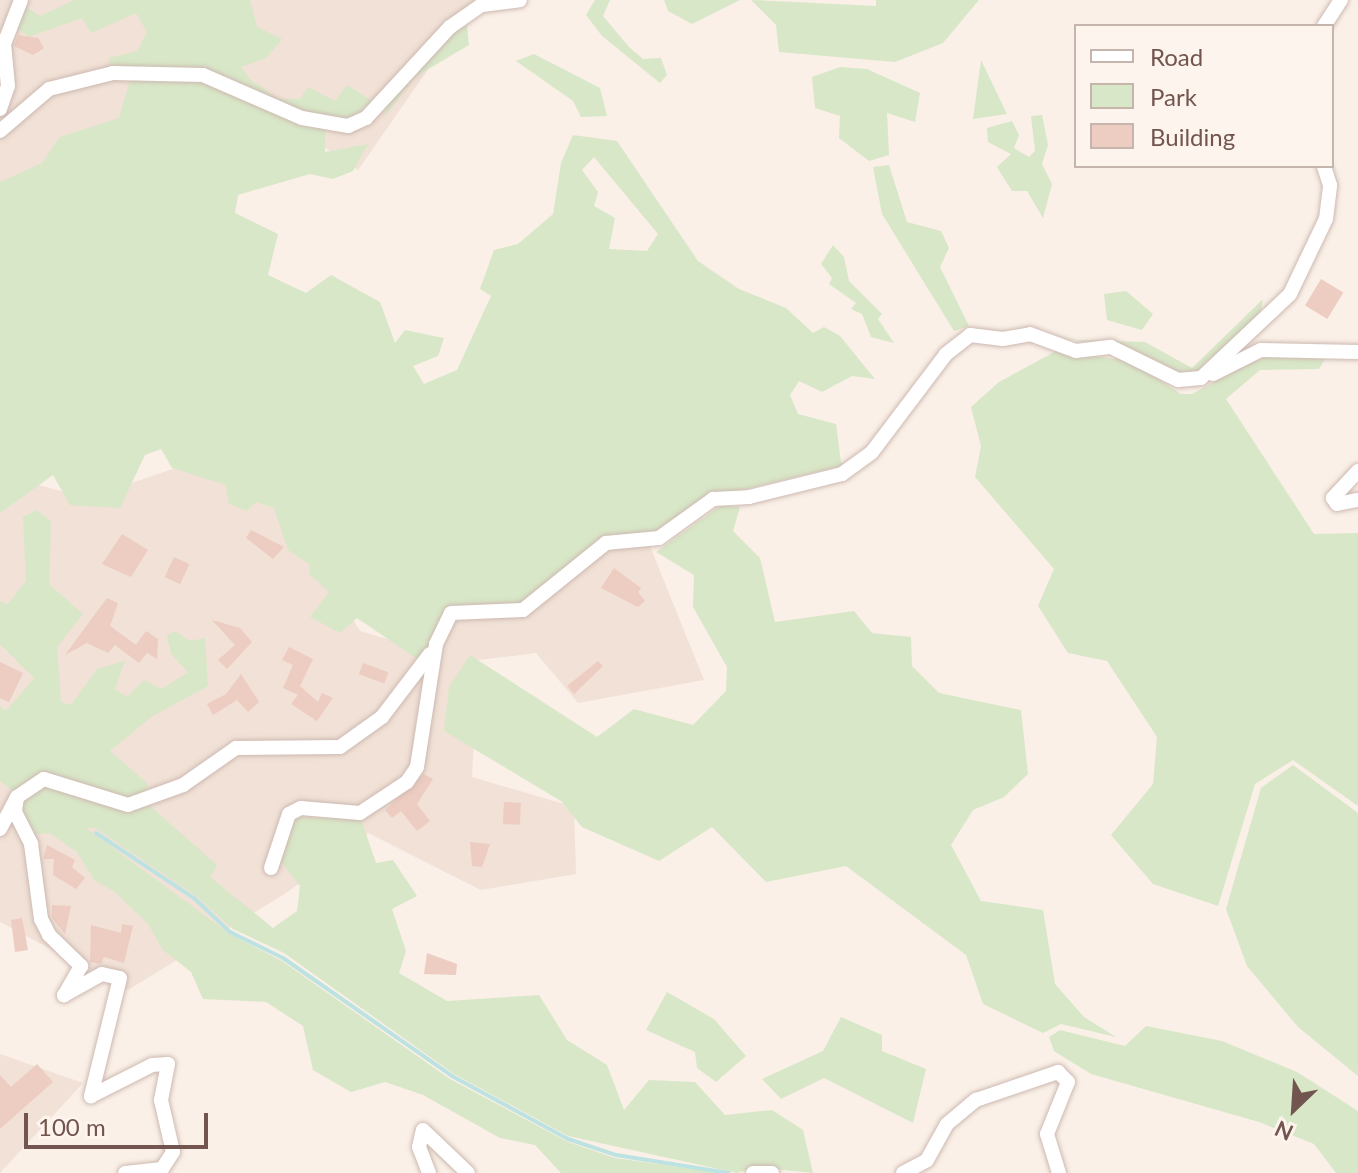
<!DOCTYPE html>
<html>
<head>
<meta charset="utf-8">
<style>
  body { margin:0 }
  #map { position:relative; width:1358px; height:1173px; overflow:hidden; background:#faf0e7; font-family:Lato,sans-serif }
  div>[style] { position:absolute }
  .residential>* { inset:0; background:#f1e1d6 }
  .green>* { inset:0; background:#d8e7c7 }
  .stream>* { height:4px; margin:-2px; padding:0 2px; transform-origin:2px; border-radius:2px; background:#bde2e2 }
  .building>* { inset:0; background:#edccc1; transform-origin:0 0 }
  .roads { filter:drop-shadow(0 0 2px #cdb9b1) drop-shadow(0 0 2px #cdb9b1) }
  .street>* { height:14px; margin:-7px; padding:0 7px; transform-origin:7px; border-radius:7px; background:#fff }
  span { translate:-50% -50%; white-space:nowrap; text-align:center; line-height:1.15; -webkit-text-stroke:6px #fdf5ed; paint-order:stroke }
  .legend { position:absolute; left:1074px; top:24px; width:260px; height:144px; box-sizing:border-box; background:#fdf5ed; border:2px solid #c5b5ad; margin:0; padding:10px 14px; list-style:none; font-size:24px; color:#72554e }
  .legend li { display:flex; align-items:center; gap:16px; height:40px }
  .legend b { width:40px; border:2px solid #c5b5ad }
  .north { position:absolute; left:1254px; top:1069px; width:80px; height:80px; -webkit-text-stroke:6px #fdf5ed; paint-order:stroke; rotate:205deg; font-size:22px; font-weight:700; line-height:32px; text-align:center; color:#72554e }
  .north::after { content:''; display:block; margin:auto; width:28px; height:36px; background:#72554e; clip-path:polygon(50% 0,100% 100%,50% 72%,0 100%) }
  .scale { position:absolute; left:24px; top:1113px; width:184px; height:36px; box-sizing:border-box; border:4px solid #72554e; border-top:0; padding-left:10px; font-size:24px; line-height:28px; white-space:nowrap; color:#72554e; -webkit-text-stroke:6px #fdf5ed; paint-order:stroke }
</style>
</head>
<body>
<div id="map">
  <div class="residential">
    <div style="clip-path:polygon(0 0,502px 0,468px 12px,358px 170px,282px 118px,0 234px)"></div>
    <div style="clip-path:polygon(184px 465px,284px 503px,360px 631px,421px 649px,461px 593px,635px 509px,704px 680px,578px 703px,536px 653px,478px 660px,472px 777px,574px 807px,576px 874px,481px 890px,368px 833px,286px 893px,128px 990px,0 922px,0 475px,88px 498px)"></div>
    <div style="clip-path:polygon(0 1054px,83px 1083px,0 1173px)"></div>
  </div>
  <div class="green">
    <div style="clip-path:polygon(74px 0,250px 0,257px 27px,282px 39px,266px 58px,241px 67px,252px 81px,279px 99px,300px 99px,308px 87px,335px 101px,347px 85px,374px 102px,347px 121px,325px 121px,231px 81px,109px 67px,109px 58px,137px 51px,147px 32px,136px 13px,91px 33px,82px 18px,29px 37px,14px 26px,24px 6px,40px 16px)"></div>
    <div style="clip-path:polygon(595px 0,610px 0,603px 16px,629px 47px,643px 59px,661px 58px,667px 75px,660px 83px,602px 36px,586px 15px)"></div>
    <div style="clip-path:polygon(664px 0,740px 0,692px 24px,668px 11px)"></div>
    <div style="clip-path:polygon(751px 0,876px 6px,876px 0,979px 0,943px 43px,895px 62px,779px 52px,776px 25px)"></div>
    <div style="clip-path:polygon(467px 25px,469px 45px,415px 77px,385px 116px,384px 102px,453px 30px)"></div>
    <div style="clip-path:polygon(534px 54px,600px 88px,607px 116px,581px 117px,573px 101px,516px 61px)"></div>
    <div style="clip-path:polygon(981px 60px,1007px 114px,973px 119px)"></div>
    <div style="clip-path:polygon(840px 67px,867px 69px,920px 93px,915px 122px,887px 113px,889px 155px,869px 161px,839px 138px,840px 116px,815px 108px,812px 77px)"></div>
    <div style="clip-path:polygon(evenodd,202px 79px,325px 130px,325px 152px,368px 144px,353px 171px,333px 179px,310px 174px,238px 195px,235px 213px,278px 234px,268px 275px,306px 293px,331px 275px,380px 302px,395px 343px,405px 330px,444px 338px,438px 356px,413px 366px,424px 384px,457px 370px,491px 296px,480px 289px,494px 250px,518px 244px,553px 214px,561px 163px,573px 135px,617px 141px,698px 261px,739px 289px,786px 308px,813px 333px,824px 327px,840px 336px,875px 379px,852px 376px,822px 392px,799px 381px,790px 395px,798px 414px,836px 424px,841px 463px,854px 463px,729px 493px,657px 535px,603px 541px,521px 608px,447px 610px,434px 641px,417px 659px,357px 618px,340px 633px,310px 617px,329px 592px,310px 575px,309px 564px,288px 550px,274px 508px,256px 502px,246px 511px,228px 503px,226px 485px,172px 468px,161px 449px,145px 455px,120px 508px,70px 505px,53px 475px,0 513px,0 182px,42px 163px,60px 137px,119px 118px,130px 80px,202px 79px,594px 157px,658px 234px,647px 251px,609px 249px,615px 218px,594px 206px,598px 192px,582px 170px,594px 157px)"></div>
    <div style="clip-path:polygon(1042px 115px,1048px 145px,1042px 164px,1052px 184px,1043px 218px,1027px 191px,1012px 191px,997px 167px,1011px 154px,988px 142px,987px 128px,1012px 121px,1019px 135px,1014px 148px,1029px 157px,1035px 151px,1031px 116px)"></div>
    <div style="clip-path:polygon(889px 165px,907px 222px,941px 231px,949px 248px,940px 267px,969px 326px,954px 331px,882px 214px,873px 167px)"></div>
    <div style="clip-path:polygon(833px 245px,844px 257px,849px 281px,882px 314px,878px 319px,894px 343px,871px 337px,862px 314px,851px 309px,856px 303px,829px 284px,832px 278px,821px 264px)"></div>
    <div style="clip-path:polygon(1126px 291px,1153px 314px,1142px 330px,1107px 320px,1104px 294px)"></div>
    <div style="clip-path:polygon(1263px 299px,1260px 315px,1202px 370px,1178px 374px,1149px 358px,1030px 329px,1077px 340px,1145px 342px,1192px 368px)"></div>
    <div style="clip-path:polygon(1056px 351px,1131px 361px,1181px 394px,1192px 394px,1261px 356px,1325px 359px,1319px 369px,1260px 370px,1226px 399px,1314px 534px,1358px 533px,1358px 806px,1293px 760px,1255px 784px,1218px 906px,1153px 884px,1111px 835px,1153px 784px,1157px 737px,1107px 661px,1068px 653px,1038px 606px,1054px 569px,975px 477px,981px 446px,971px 407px,999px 382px)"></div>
    <div style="clip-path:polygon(720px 506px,740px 507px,733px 531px,760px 558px,775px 622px,854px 611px,872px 633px,911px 637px,912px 666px,939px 693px,1021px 710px,1028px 774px,1004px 797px,973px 810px,951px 845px,981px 901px,1043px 910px,1055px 984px,1084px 1017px,1116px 1037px,1061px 1024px,1043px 1033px,983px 1004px,966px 955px,846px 866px,766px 882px,712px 827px,659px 861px,582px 827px,561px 801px,444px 731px,449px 687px,470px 655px,597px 737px,634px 709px,693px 725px,726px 691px,727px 667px,693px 607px,694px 575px,656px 552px)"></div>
    <div style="clip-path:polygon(37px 510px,51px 522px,49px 584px,83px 614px,57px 647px,61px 702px,71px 705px,97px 669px,125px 661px,115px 689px,127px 697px,144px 680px,162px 689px,188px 672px,171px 654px,167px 636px,175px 631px,190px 641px,205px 638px,208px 686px,151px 717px,110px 751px,148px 784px,143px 800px,125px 802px,45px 777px,14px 792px,0 781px,0 706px,6px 711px,34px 678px,0 644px,0 601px,7px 605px,26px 581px,23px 517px)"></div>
    <div style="clip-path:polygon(1293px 765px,1358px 813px,1358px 1076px,1298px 1027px,1247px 966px,1226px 909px,1261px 788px)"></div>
    <div style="clip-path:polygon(45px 783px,114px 809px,150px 806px,217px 865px,210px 877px,273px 928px,297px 911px,300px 886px,281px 862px,293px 817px,361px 819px,376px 863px,393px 860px,417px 896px,392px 909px,406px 951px,399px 973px,447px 1001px,539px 995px,567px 1040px,607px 1065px,624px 1110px,649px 1080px,695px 1082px,725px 1115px,772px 1110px,803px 1130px,813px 1173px,754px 1167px,737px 1173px,568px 1136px,454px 1074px,284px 953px,233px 929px,195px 895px,95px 828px,86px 828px,230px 934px,282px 961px,450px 1079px,568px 1142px,615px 1158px,722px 1173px,561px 1173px,535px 1145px,500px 1138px,423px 1095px,385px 1082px,351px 1092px,313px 1070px,303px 1026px,266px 1002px,203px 999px,191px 972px,163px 950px,148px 924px,115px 892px,94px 880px,77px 852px,49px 833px,32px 835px,20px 813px,25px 794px)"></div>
    <div style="clip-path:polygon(667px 992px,714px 1019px,746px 1056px,716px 1082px,697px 1068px,695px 1052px,646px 1030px)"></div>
    <div style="clip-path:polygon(841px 1017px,882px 1035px,882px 1051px,926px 1069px,913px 1123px,824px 1078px,781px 1099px,762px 1079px,823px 1051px)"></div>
    <div style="clip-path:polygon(1146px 1026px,1222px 1041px,1297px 1072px,1358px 1111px,1358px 1173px,1336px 1173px,1314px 1144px,1259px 1122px,1091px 1074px,1054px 1051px,1049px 1037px,1060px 1030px,1125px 1046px)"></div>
  </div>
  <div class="stream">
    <div style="left:96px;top:833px;width:118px;rotate:33.6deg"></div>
    <div style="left:194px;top:898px;width:50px;rotate:43.4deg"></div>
    <div style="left:230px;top:932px;width:59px;rotate:26.1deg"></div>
    <div style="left:283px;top:958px;width:206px;rotate:34.9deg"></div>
    <div style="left:452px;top:1076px;width:132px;rotate:28.5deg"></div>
    <div style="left:568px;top:1139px;width:51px;rotate:18.4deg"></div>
    <div style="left:616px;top:1155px;width:114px;rotate:9.1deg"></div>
  </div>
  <div class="building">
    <div style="clip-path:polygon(18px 35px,38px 38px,44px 48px,33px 55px,14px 46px)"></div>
    <div style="left:1321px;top:279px;width:26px;height:31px;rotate:31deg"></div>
    <div style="clip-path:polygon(251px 530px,284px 547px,273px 559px,246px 538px)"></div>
    <div style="clip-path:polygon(122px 534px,148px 550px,131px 577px,102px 564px)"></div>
    <div style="left:174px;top:557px;width:17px;height:22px;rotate:25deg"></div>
    <div style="clip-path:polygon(614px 568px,641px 588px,638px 592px,645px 601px,638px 607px,601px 588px)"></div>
    <div style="clip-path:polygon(107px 598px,118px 603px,110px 626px,136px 645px,146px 631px,158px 639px,157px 659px,147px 653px,139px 663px,115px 645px,108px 653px,87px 643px,65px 655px)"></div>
    <div style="clip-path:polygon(212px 620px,240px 628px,252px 642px,227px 669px,218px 660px,235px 645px)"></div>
    <div style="clip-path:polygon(289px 647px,313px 659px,300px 686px,318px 702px,322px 693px,333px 698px,317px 721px,291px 704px,298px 695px,283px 688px,293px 665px,282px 660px)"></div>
    <div style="clip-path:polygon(598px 661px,603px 666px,574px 694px,567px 686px)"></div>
    <div style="clip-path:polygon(0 662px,23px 673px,9px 702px,0 698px)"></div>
    <div style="left:363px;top:663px;width:27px;height:12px;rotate:20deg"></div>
    <div style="clip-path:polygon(241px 674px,259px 702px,248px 712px,237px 700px,213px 715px,207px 704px,226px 694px)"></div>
    <div style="clip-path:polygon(424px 774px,433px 779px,417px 804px,430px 821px,417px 831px,401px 811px,392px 818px,385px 810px)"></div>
    <div style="left:504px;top:802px;width:17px;height:22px;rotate:3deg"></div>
    <div style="clip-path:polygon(470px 842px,490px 844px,482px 867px,472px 866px)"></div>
    <div style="clip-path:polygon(47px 845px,75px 860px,72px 867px,85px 878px,76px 889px,53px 875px,54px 859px,43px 859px)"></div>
    <div style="clip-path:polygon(52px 905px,71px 906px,65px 934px,52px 918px)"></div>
    <div style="clip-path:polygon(22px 918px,28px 950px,15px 952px,11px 920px)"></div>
    <div style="clip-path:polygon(122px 924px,133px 926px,124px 963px,104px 957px,101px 964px,90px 962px,91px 925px,121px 933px)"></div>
    <div style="clip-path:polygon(427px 953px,457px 964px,456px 975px,424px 974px)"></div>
    <div style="clip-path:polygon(37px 1064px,53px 1082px,0 1129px,0 1075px,11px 1087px)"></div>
  </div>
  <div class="roads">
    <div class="street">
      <div style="left:1324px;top:26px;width:31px;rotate:-57deg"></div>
      <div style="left:0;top:109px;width:24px;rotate:-71deg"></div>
      <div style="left:8px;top:86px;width:42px;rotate:-95.4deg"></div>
      <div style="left:4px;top:44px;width:47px;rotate:-68.9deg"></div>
      <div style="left:0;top:131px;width:65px;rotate:-40.6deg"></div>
      <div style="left:49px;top:89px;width:66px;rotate:-14deg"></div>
      <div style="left:113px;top:73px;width:90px;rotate:1.3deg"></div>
      <div style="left:203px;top:75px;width:108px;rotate:23.5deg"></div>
      <div style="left:302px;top:118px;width:47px;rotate:9.9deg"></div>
      <div style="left:348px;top:126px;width:20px;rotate:-24deg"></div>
      <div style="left:366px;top:118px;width:124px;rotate:-47.3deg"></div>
      <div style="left:450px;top:27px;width:39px;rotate:-35deg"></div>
      <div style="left:482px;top:5px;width:38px;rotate:-7deg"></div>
      <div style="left:1213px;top:374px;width:54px;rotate:-26.6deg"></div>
      <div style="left:1261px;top:350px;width:97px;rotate:1.2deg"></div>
      <div style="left:1358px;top:471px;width:37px;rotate:133deg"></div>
      <div style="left:1333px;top:498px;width:7px;rotate:56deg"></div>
      <div style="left:1337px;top:504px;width:21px;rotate:-11deg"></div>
      <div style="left:17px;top:797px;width:15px;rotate:98deg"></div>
      <div style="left:15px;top:812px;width:36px;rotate:63deg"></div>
      <div style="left:31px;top:844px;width:76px;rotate:82.4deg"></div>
      <div style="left:41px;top:919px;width:18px;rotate:63deg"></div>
      <div style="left:49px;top:935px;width:45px;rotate:44.1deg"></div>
      <div style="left:81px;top:966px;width:34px;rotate:120deg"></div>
      <div style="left:64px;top:995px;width:43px;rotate:-28.9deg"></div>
      <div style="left:102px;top:974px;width:18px;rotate:13deg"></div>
      <div style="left:120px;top:978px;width:122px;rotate:103.8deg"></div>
      <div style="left:91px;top:1096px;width:68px;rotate:-26.9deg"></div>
      <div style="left:152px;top:1065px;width:16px;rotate:-4deg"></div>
      <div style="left:168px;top:1064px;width:37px;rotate:101deg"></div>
      <div style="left:161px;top:1100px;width:53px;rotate:77deg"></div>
      <div style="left:173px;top:1152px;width:20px;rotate:123deg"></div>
      <div style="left:162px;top:1169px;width:37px;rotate:174deg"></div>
      <div style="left:0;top:829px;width:36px;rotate:-62deg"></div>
      <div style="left:17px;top:797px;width:32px;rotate:-34deg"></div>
      <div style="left:44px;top:779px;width:88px;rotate:17.2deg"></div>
      <div style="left:128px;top:805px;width:59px;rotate:-20deg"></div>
      <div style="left:183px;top:785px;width:65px;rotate:-34.9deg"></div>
      <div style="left:236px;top:748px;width:104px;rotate:-0.6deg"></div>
      <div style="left:340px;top:747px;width:52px;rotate:-35.5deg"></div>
      <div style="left:382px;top:717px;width:79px;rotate:-52.7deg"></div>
      <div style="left:271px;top:868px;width:57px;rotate:-71.6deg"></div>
      <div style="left:289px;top:814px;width:13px;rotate:-27deg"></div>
      <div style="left:301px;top:808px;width:59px;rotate:4.8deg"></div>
      <div style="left:360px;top:813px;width:56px;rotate:-33.4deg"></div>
      <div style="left:407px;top:782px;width:18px;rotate:-56deg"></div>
      <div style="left:417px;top:767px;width:124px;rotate:-81.2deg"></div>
      <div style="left:436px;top:644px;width:34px;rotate:-64deg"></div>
      <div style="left:451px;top:613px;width:72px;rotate:-2.4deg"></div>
      <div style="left:523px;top:610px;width:107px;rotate:-38.9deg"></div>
      <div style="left:606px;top:543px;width:53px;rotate:-5.4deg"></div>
      <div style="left:659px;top:538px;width:67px;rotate:-35.8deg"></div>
      <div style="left:713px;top:499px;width:36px;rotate:-3deg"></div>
      <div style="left:749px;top:497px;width:96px;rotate:-13.9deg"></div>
      <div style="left:842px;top:474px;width:37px;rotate:-36deg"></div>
      <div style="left:872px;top:452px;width:123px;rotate:-52.9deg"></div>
      <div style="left:946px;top:354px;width:31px;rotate:-38deg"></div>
      <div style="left:970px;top:335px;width:33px;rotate:7deg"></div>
      <div style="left:1003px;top:339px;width:27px;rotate:-10deg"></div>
      <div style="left:1030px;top:334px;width:49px;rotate:20.3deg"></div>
      <div style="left:1076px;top:351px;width:35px;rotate:-7deg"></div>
      <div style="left:1111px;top:347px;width:75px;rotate:26.2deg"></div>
      <div style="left:1178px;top:380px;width:23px;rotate:-5deg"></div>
      <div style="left:1201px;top:378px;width:122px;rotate:-43.3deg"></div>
      <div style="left:1290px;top:294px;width:83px;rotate:-64.4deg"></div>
      <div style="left:1326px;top:219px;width:34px;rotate:-83deg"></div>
      <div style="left:1330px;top:185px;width:20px;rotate:-108deg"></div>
      <div style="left:429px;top:1173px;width:28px;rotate:-111deg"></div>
      <div style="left:419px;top:1147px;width:17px;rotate:-77deg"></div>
      <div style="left:423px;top:1130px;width:62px;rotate:43.7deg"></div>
      <div style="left:753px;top:1173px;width:19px"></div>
      <div style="left:903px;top:1173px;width:27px;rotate:-28deg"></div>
      <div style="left:927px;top:1160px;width:41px;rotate:-60.9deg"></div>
      <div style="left:947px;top:1124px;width:38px;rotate:-40deg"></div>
      <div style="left:976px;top:1100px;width:87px;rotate:-18.9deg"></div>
      <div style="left:1058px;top:1072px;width:14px;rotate:45deg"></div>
      <div style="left:1068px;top:1082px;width:56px;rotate:112deg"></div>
      <div style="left:1047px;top:1134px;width:41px;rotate:72.9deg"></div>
    </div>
  </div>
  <ul class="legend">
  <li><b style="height:10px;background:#fff"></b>Road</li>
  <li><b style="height:22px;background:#d8e7c7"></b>Park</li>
  <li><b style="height:22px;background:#edccc1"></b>Building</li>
  </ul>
  <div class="north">N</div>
  <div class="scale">100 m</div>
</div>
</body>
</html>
